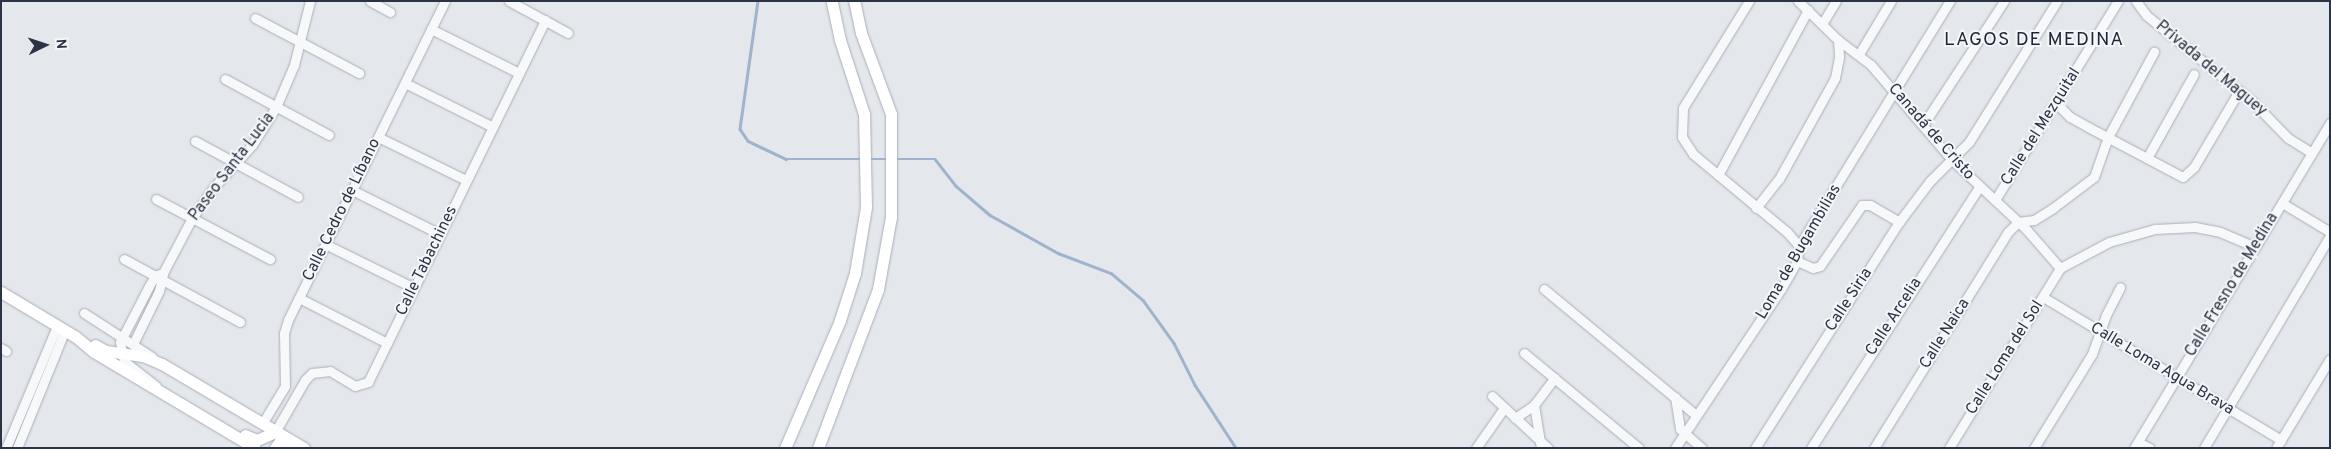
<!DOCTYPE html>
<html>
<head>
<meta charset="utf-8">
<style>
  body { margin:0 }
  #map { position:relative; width:2331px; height:449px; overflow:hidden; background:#e4e7ec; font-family:Overpass,sans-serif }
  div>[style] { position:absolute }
  .stream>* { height:2.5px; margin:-1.25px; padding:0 1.25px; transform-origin:1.25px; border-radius:1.25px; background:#9fb4cc }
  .roads { filter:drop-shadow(0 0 1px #a9aeb7) drop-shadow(0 0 1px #a9aeb7) }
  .minor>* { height:9px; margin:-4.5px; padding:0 4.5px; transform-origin:4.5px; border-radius:4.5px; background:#f7f8fa }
  .major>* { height:11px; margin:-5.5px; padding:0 5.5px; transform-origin:5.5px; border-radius:5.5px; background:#fff }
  span { translate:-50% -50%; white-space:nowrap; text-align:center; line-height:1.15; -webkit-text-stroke:4px #f4f6f9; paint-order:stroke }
  .street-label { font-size:16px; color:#2b3445 }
  .quarter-label { font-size:19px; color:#1d2536; letter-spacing:1px }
  .frame { position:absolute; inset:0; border:2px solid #2b3445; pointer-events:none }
  .north { position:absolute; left:20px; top:20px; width:50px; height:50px; -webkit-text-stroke:4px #f4f6f9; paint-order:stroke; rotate:86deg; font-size:14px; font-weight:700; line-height:20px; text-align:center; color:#2b3445 }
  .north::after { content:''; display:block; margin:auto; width:18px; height:22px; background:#2b3445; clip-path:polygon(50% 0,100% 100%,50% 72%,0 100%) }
</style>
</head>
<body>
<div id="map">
  <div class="stream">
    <div style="left:758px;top:1px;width:129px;rotate:98deg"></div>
    <div style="left:740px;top:129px;width:14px;rotate:56deg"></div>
    <div style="left:748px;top:141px;width:42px;rotate:25.3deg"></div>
    <div style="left:786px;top:159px;width:75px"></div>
    <div style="left:869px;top:159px;width:20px"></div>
    <div style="left:894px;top:159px;width:41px"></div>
    <div style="left:935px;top:159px;width:34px;rotate:52deg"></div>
    <div style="left:956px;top:186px;width:45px;rotate:40.5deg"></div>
    <div style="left:990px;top:215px;width:78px;rotate:29.2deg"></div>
    <div style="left:1058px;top:253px;width:57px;rotate:20.7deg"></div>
    <div style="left:1111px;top:273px;width:42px;rotate:40.2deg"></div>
    <div style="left:1143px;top:300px;width:53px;rotate:54.2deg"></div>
    <div style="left:1174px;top:343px;width:47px;rotate:63.4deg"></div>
    <div style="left:1195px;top:385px;width:75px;rotate:56.9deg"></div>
  </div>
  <div class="roads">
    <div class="minor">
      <div style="left:370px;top:1px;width:23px;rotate:29deg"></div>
      <div style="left:509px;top:1px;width:67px;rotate:28.5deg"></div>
      <div style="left:1749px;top:1px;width:126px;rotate:121.7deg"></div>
      <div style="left:1683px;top:108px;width:29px;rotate:92deg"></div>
      <div style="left:1682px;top:137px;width:20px;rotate:57deg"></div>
      <div style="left:1693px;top:154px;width:122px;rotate:39.7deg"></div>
      <div style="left:1787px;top:232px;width:18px;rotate:49deg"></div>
      <div style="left:1798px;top:1px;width:56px;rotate:44.3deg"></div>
      <div style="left:1838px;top:40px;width:41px;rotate:37.1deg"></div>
      <div style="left:1871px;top:65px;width:126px;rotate:49.5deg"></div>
      <div style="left:1953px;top:161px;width:100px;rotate:43deg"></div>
      <div style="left:2026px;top:229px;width:52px;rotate:48.9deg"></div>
      <div style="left:2136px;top:1px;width:17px;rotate:54deg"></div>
      <div style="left:2146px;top:15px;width:136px;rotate:39.1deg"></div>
      <div style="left:2252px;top:101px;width:52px;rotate:45.8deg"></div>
      <div style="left:2288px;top:138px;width:28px;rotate:32deg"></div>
      <div style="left:255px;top:18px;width:118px;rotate:27.9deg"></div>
      <div style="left:1822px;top:24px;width:27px;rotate:-59deg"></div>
      <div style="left:431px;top:29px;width:98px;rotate:26.6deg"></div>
      <div style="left:1859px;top:54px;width:62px;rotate:-58.9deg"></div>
      <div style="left:225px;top:79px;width:118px;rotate:28.3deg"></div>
      <div style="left:405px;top:83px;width:98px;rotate:26.6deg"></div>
      <div style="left:2057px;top:104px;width:18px;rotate:45deg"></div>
      <div style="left:2070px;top:117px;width:21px;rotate:29deg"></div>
      <div style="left:2088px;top:127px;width:107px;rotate:27.8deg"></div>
      <div style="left:2183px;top:177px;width:15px;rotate:-42deg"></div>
      <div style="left:2194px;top:167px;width:88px;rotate:-59.4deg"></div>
      <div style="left:1923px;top:125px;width:148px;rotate:-56.8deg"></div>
      <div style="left:378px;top:137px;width:98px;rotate:26deg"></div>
      <div style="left:195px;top:141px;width:117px;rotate:28.5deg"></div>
      <div style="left:2147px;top:158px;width:96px;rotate:-60.8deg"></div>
      <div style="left:1718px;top:175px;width:188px;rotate:-61.4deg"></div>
      <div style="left:352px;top:190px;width:98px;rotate:26.6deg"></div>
      <div style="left:156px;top:199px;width:129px;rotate:27.8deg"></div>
      <div style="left:1995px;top:200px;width:234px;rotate:-58.3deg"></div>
      <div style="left:2282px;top:203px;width:56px;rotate:31.1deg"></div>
      <div style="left:1756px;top:208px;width:37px;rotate:-52deg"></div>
      <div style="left:1779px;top:179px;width:115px;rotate:-61deg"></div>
      <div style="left:1835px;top:78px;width:21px;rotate:-79deg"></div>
      <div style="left:1839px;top:57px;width:17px;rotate:-93deg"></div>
      <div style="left:325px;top:244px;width:99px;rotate:26.3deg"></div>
      <div style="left:124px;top:259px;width:132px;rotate:28.5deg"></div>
      <div style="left:1797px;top:261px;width:17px;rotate:24deg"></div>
      <div style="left:1813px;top:268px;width:7px;rotate:-16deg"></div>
      <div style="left:1820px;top:266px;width:74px;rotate:-55.5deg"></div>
      <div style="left:1862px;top:205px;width:8px"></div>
      <div style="left:1870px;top:205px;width:34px;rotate:30deg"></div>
      <div style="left:2060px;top:268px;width:55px;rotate:-28deg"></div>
      <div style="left:2109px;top:242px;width:48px;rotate:-15.8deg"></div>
      <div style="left:2155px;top:229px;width:40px;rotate:-2.9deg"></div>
      <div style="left:2195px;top:227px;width:25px;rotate:11deg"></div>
      <div style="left:2220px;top:232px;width:38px;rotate:23deg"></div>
      <div style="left:1544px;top:289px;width:197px;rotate:39.7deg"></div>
      <div style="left:2043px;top:297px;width:278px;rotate:31deg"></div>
      <div style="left:299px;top:298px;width:99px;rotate:27.1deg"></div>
      <div style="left:84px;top:313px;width:81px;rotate:32.9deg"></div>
      <div style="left:133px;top:344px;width:59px;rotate:-63.9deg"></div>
      <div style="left:159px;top:291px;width:18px;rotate:-77deg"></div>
      <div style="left:163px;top:273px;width:62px;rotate:-62.2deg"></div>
      <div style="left:192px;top:218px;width:38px;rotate:-55deg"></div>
      <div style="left:214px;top:187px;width:57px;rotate:-47.9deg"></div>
      <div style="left:252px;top:145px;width:45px;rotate:-57.7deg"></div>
      <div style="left:276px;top:107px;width:46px;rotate:-66.8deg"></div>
      <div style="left:294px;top:65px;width:66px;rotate:-76deg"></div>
      <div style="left:1px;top:348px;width:6px;rotate:31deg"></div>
      <div style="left:1524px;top:353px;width:149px;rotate:39.6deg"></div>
      <div style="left:156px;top:386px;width:41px;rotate:-142deg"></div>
      <div style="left:124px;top:361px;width:19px;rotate:-102deg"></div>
      <div style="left:120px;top:342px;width:63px;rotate:-62.6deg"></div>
      <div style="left:149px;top:286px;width:12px;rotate:-59deg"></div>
      <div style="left:155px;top:276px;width:9px;rotate:-21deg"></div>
      <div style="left:1492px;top:396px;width:76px;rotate:42.9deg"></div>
      <div style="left:1675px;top:397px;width:32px;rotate:81deg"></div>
      <div style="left:1680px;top:429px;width:29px;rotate:41deg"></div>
      <div style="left:1515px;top:418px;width:23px;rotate:-34deg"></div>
      <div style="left:262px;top:424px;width:44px;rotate:-58.8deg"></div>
      <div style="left:285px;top:386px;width:53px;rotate:-91.1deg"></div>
      <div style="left:284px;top:333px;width:14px;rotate:-73deg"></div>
      <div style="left:288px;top:320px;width:356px;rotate:-63.8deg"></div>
      <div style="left:275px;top:432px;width:60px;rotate:-60deg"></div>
      <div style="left:305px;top:380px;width:10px;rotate:-45deg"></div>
      <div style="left:312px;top:373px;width:18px;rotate:-6deg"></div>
      <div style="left:330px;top:371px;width:29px;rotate:31deg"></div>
      <div style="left:355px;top:386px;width:14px;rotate:-17deg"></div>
      <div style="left:368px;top:382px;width:403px;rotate:-63.9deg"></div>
      <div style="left:2138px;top:442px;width:13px;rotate:27deg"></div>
      <div style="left:6px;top:448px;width:132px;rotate:-67.3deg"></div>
      <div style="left:17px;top:448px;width:127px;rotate:-67.9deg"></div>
      <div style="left:1476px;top:448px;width:49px;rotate:-55deg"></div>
      <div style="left:1541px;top:448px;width:44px;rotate:-99.2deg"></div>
      <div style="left:1534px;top:405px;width:34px;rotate:-53deg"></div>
      <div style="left:1675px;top:448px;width:191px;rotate:-56.3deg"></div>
      <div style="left:1781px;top:289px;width:32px;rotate:-60deg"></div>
      <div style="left:1797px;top:261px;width:15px;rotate:-82deg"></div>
      <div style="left:1799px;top:246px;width:288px;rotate:-58.4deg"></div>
      <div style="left:1755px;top:448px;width:268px;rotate:-57.5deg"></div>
      <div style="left:1899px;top:222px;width:51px;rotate:-52.9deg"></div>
      <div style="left:1930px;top:181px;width:55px;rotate:-45deg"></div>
      <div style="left:1969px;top:142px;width:166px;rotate:-58deg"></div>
      <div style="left:1811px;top:448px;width:310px;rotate:-57.2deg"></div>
      <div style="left:1874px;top:448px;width:254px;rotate:-58.2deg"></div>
      <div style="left:2008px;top:232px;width:14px;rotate:-45deg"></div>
      <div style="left:2018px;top:222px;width:16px;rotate:-7deg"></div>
      <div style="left:2034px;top:220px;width:22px;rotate:-32deg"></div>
      <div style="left:2053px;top:208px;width:51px;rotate:-37.1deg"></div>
      <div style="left:2094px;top:177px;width:42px;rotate:-70.7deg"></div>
      <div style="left:2108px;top:137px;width:97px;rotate:-61.6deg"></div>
      <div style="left:1949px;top:448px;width:211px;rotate:-58.3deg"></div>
      <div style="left:2034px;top:448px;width:110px;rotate:-58.3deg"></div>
      <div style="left:2092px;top:354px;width:41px;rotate:-70.3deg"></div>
      <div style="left:2106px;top:315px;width:31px;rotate:-63deg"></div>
      <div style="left:2134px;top:448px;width:380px;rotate:-58.9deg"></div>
      <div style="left:2204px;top:448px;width:247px;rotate:-59.3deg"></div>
      <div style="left:2276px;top:448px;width:104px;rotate:-58.8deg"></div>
    </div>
    <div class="major">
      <div style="left:1px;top:292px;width:87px;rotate:31deg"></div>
      <div style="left:76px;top:337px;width:23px;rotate:40deg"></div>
      <div style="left:94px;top:352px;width:187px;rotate:30.8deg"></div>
      <div style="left:95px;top:345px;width:13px;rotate:29deg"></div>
      <div style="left:106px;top:351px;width:37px;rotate:8deg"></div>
      <div style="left:143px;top:356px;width:21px;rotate:23deg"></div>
      <div style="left:162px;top:364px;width:165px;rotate:30.6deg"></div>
      <div style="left:245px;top:435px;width:13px;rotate:23deg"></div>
      <div style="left:257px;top:440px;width:20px;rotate:-24deg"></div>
      <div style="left:275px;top:448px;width:9px;rotate:-54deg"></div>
      <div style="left:280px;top:441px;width:12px;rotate:5deg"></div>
      <div style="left:785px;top:448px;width:139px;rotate:-66.7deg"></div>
      <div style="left:840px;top:320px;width:49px;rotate:-72.3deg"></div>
      <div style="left:855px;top:273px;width:67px;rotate:-80.5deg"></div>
      <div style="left:866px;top:207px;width:93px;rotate:-91.2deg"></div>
      <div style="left:864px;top:114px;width:78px;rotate:-108deg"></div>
      <div style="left:840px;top:40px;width:40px;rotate:-102deg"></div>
      <div style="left:818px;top:448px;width:170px;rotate:-69.3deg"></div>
      <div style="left:878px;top:289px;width:73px;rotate:-79.8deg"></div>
      <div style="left:891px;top:217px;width:103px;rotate:-90deg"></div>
      <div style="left:891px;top:114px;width:86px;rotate:-110.3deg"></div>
      <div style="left:861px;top:33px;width:33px;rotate:-102deg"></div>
    </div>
  </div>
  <div class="street-label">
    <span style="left:2211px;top:69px;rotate:40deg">Privada del Maguey</span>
    <span style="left:2041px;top:127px;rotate:-58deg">Calle del Mezquital</span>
    <span style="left:1931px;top:132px;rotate:49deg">Canadá de Cristo</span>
    <span style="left:232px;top:167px;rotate:-53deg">Paseo Santa Lucia</span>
    <span style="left:342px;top:210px;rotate:-64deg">Calle Cedro de Líbano</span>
    <span style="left:1799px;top:252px;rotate:-60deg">Loma de Bugambilias</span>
    <span style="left:427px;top:261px;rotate:-64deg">Calle Tabachines</span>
    <span style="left:2232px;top:285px;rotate:-59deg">Calle Fresno de Medina</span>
    <span style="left:1849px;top:300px;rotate:-57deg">Calle Siria</span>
    <span style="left:1894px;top:317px;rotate:-57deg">Calle Arcelia</span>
    <span style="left:1945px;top:334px;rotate:-58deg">Calle Naica</span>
    <span style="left:2005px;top:358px;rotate:-58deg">Calle Loma del Sol</span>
    <span style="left:2162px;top:369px;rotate:31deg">Calle Loma Agua Brava</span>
  </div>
  <div class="quarter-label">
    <span style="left:2034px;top:41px">LAGOS DE MEDINA</span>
  </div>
  <div class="frame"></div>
  <div class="north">N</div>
</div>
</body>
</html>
